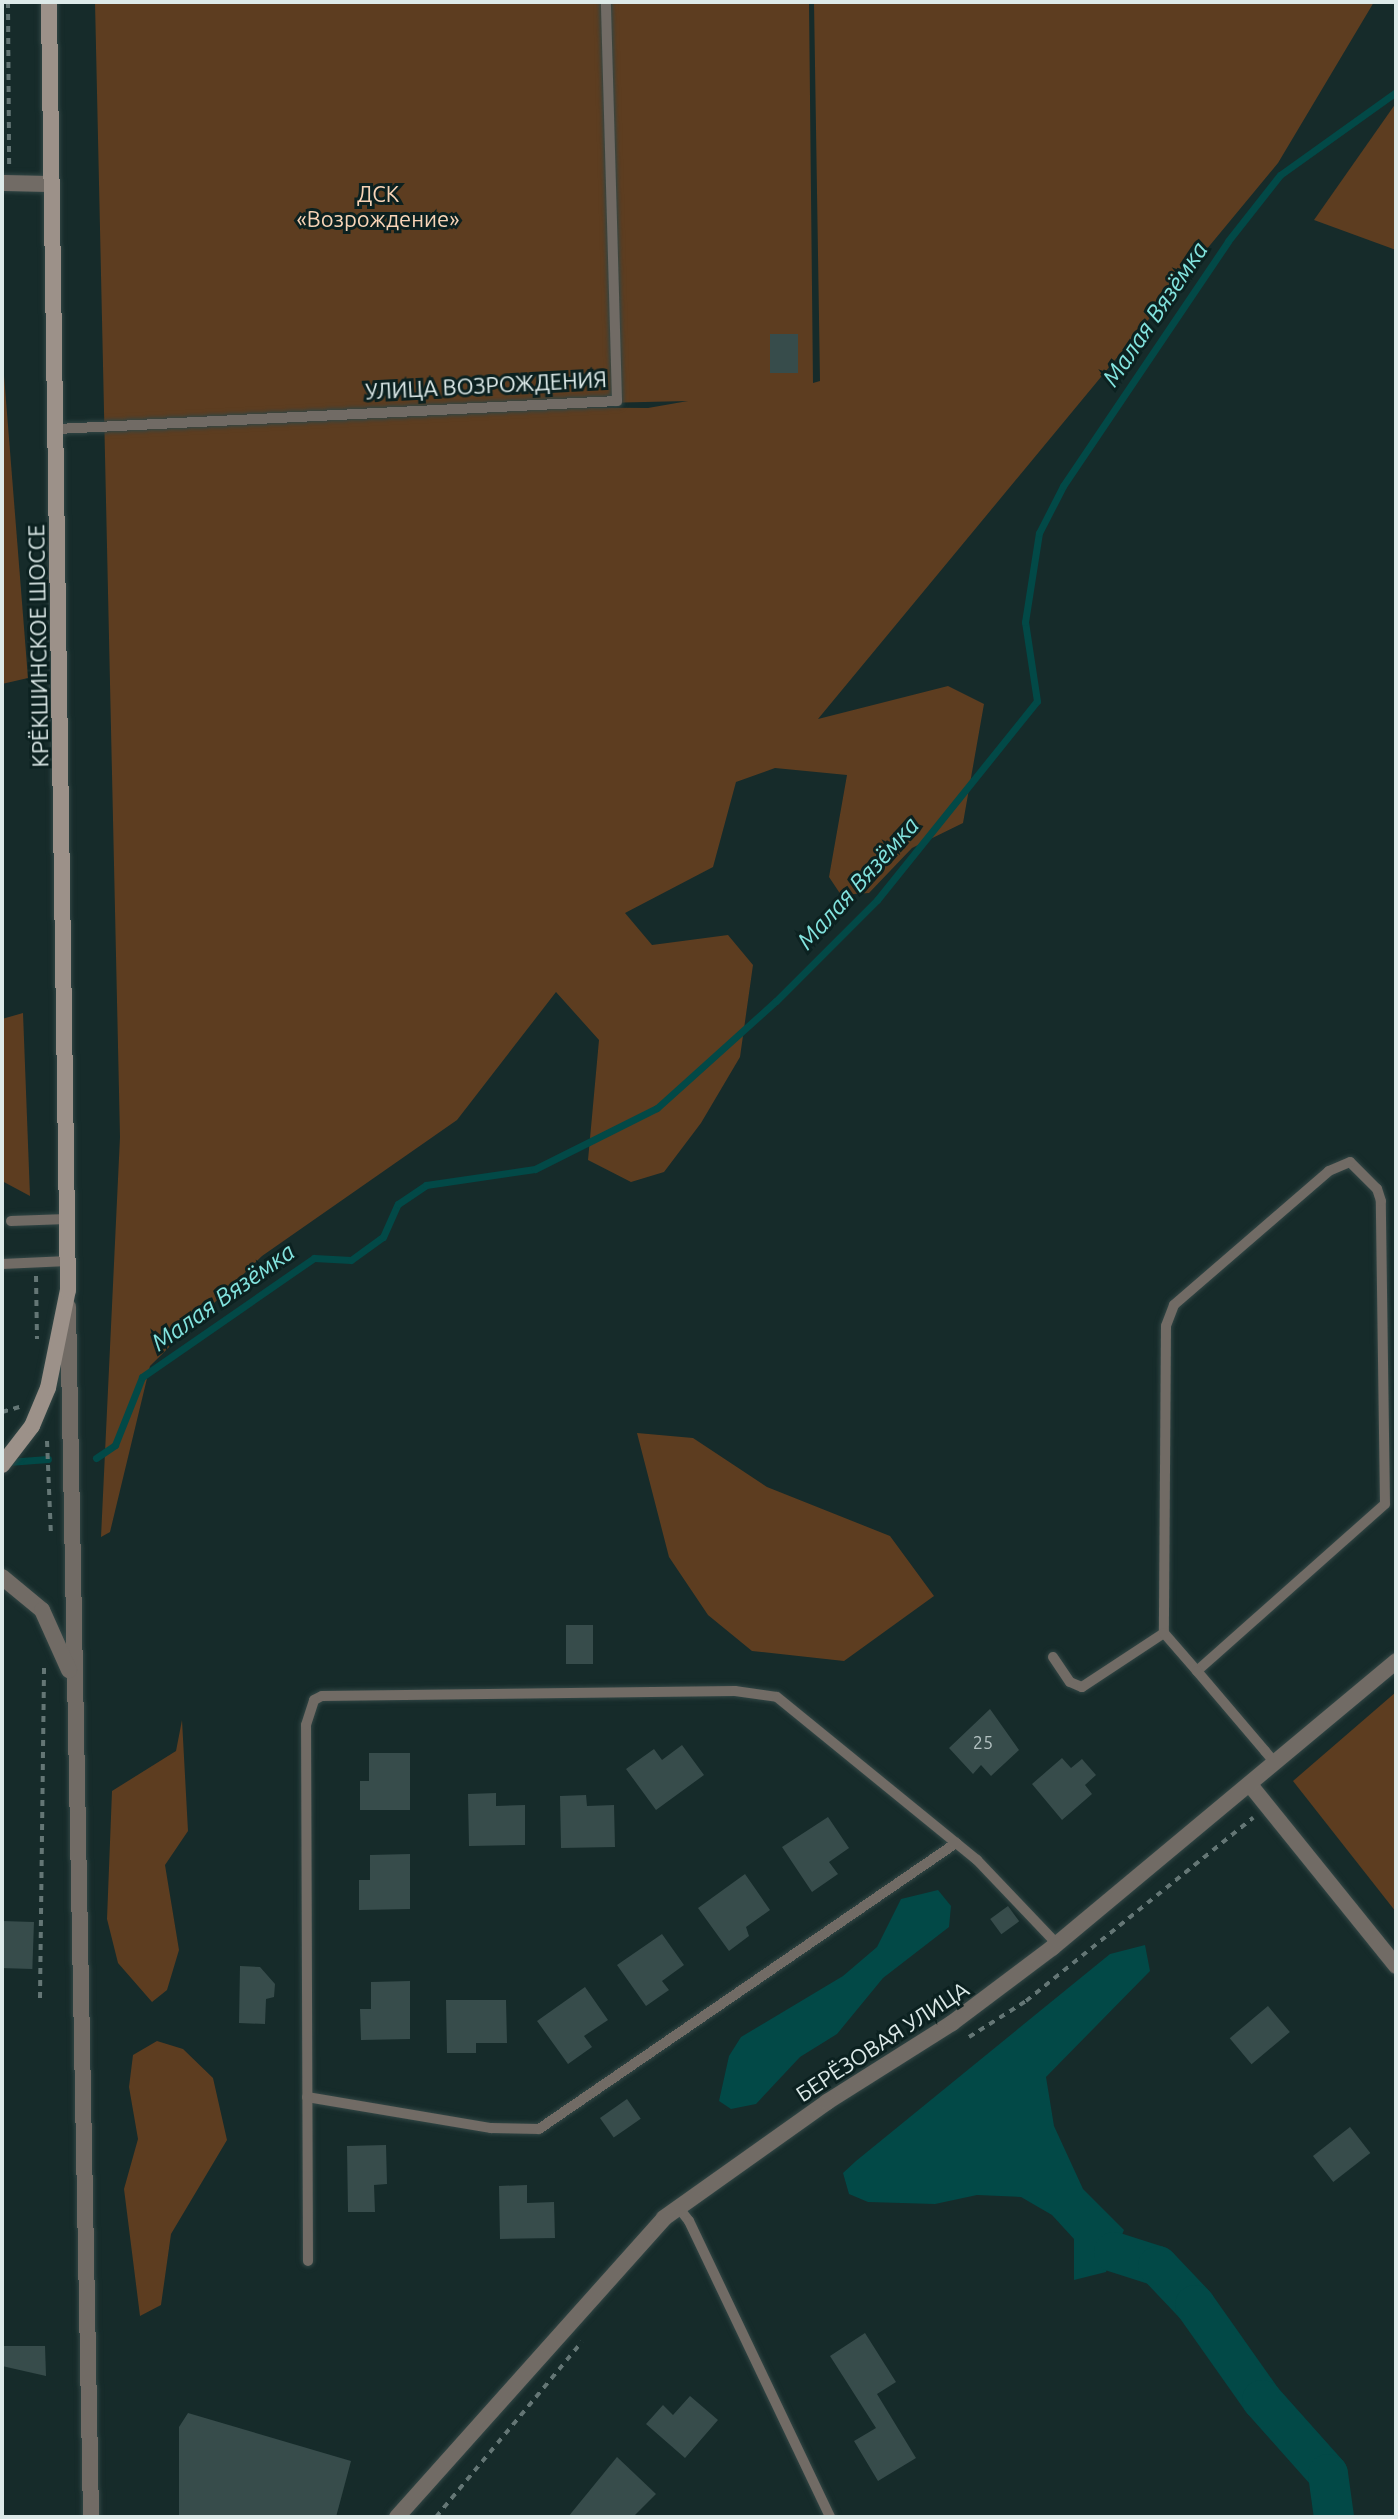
<!DOCTYPE html>
<html>
<head>
<meta charset="utf-8">
<style>
  body { margin:0 }
  #map { position:relative; width:1398px; height:2519px; overflow:hidden; background:#162b2a; font-family:Ubuntu,sans-serif }
  div>[style] { position:absolute }
  .green>* { inset:0; background:#5d3d20 }
  .water>* { inset:0; background:#024947 }
  .stream>* { height:7px; margin:-3.5px; padding:0 3.5px; transform-origin:3.5px; border-radius:3.5px; background:#024947 }
  .river>* { height:40px; margin:-20px; padding:0 20px; transform-origin:20px; border-radius:20px; background:#024947 }
  .building>* { inset:0; background:#374c4b; transform-origin:0 0 }
  .path>* { height:4px; margin-top:-2px; transform-origin:0; background:repeating-linear-gradient(90deg,#647675 0 6px,transparent 0 12px) }
  .roads { filter:drop-shadow(0 0 2px #324645) drop-shadow(0 0 2px #324645) }
  .service>* { height:10px; margin:-5px; padding:0 5px; transform-origin:5px; border-radius:5px; background:#716b65 }
  .minor>* { height:16px; margin:-8px; padding:0 8px; transform-origin:8px; border-radius:8px; background:#716b65 }
  .tertiary>* { height:16px; margin:-8px; padding:0 8px; transform-origin:8px; border-radius:8px; background:#716b65 }
  .secondary>* { height:16px; margin:-8px; padding:0 8px; transform-origin:8px; border-radius:8px; background:#9c9189 }
  span { translate:-50% -50%; white-space:nowrap; text-align:center; line-height:1.15; -webkit-text-stroke:6px #0c2120; paint-order:stroke }
  .number-label { font-size:18px; color:#b4c2c2 }
  .number-label span { -webkit-text-stroke-width:0 }
  .park-label { font-size:22px; color:#f8d4b7 }
  .street-label { font-size:22px; color:#ddeae9 }
  .water-label { font-size:24px; color:#83e4df; font-style:italic }
  .frame { position:absolute; inset:0; border:4px solid #ddeae9; pointer-events:none }
</style>
</head>
<body>
<div id="map">
  <div class="green">
    <div style="clip-path:polygon(evenodd,95px 2px,809px 2px,813px 383px,820px 381px,814px 2px,1374px 2px,1278px 163px,818px 719px,948px 686px,984px 704px,963px 823px,912px 848px,869px 893px,841px 895px,829px 877px,847px 775px,775px 768px,736px 782px,713px 867px,625px 913px,652px 945px,728px 935px,753px 965px,740px 1057px,701px 1123px,664px 1172px,631px 1182px,588px 1160px,599px 1040px,556px 992px,457px 1120px,262px 1256px,150px 1366px,110px 1532px,101px 1537px,120px 1137px,95px 2px,688px 401px,648px 408px,514px 407px,514px 405px,688px 401px)"></div>
    <div style="clip-path:polygon(1396px 103px,1396px 250px,1314px 220px)"></div>
    <div style="clip-path:polygon(2px 350px,28px 678px,2px 684px)"></div>
    <div style="clip-path:polygon(23px 1013px,30px 1196px,2px 1181px,2px 1019px)"></div>
    <div style="clip-path:polygon(637px 1433px,693px 1438px,767px 1487px,890px 1536px,934px 1596px,844px 1661px,752px 1651px,708px 1615px,669px 1557px)"></div>
    <div style="clip-path:polygon(1396px 1692px,1396px 1912px,1293px 1781px)"></div>
    <div style="clip-path:polygon(182px 1720px,188px 1831px,165px 1865px,179px 1950px,167px 1990px,152px 2002px,118px 1963px,107px 1919px,112px 1791px,176px 1751px)"></div>
    <div style="clip-path:polygon(157px 2041px,183px 2049px,213px 2078px,227px 2140px,171px 2234px,161px 2305px,140px 2316px,124px 2189px,138px 2139px,129px 2087px,133px 2055px)"></div>
  </div>
  <div class="water">
    <div style="clip-path:polygon(938px 1890px,951px 1906px,949px 1927px,883px 1978px,837px 2034px,800px 2057px,756px 2104px,731px 2109px,719px 2101px,729px 2056px,741px 2037px,843px 1976px,877px 1947px,901px 1899px)"></div>
    <div style="clip-path:polygon(1145px 1945px,1150px 1971px,1046px 2077px,1054px 2126px,1083px 2189px,1124px 2230px,1106px 2272px,1074px 2280px,1074px 2239px,1052px 2215px,1021px 2197px,977px 2195px,935px 2204px,868px 2202px,849px 2194px,843px 2173px,856px 2161px,1110px 1954px)"></div>
  </div>
  <div class="stream">
    <div style="left:96px;top:1458px;width:23px;rotate:-34deg"></div>
    <div style="left:115px;top:1445px;width:73px;rotate:-68.3deg"></div>
    <div style="left:142px;top:1377px;width:209px;rotate:-34.7deg"></div>
    <div style="left:314px;top:1258px;width:37px;rotate:3deg"></div>
    <div style="left:351px;top:1260px;width:39px;rotate:-36deg"></div>
    <div style="left:383px;top:1237px;width:36px;rotate:-66deg"></div>
    <div style="left:398px;top:1204px;width:34px;rotate:-34deg"></div>
    <div style="left:426px;top:1185px;width:110px;rotate:-8.4deg"></div>
    <div style="left:535px;top:1169px;width:136px;rotate:-26.6deg"></div>
    <div style="left:657px;top:1108px;width:160px;rotate:-42deg"></div>
    <div style="left:776px;top:1001px;width:143px;rotate:-45deg"></div>
    <div style="left:877px;top:900px;width:255px;rotate:-51.2deg"></div>
    <div style="left:1037px;top:701px;width:80px;rotate:-98.6deg"></div>
    <div style="left:1025px;top:622px;width:90px;rotate:-81.1deg"></div>
    <div style="left:1039px;top:533px;width:53px;rotate:-62.9deg"></div>
    <div style="left:1063px;top:486px;width:295px;rotate:-56deg"></div>
    <div style="left:1228px;top:241px;width:84px;rotate:-51.8deg"></div>
    <div style="left:1280px;top:175px;width:143px;rotate:-35.6deg"></div>
    <div style="left:8px;top:1462px;width:40px;rotate:-4.3deg"></div>
  </div>
  <div class="river">
    <div style="left:1114px;top:2252px;width:46px;rotate:17.7deg"></div>
    <div style="left:1158px;top:2266px;width:54px;rotate:46.5deg"></div>
    <div style="left:1195px;top:2305px;width:116px;rotate:54.8deg"></div>
    <div style="left:1262px;top:2400px;width:99px;rotate:48.3deg"></div>
    <div style="left:1328px;top:2474px;width:43px;rotate:82.1deg"></div>
  </div>
  <div class="building">
    <div style="left:770px;top:334px;width:28px;height:39px"></div>
    <div style="left:566px;top:1625px;width:27px;height:39px"></div>
    <div style="clip-path:polygon(990px 1709px,1019px 1750px,991px 1776px,981px 1765px,973px 1774px,949px 1748px)"></div>
    <div style="clip-path:polygon(682px 1745px,704px 1775px,656px 1810px,626px 1769px,654px 1749px,662px 1760px)"></div>
    <div style="clip-path:polygon(369px 1753px,410px 1753px,410px 1810px,360px 1810px,360px 1781px,369px 1781px)"></div>
    <div style="clip-path:polygon(1062px 1758px,1071px 1768px,1082px 1759px,1096px 1775px,1085px 1785px,1092px 1794px,1062px 1820px,1032px 1784px)"></div>
    <div style="clip-path:polygon(496px 1793px,496px 1806px,525px 1805px,525px 1845px,469px 1846px,468px 1794px)"></div>
    <div style="clip-path:polygon(586px 1795px,587px 1806px,614px 1805px,615px 1847px,561px 1848px,560px 1796px)"></div>
    <div style="clip-path:polygon(828px 1817px,849px 1848px,829px 1862px,838px 1874px,812px 1892px,782px 1847px)"></div>
    <div style="clip-path:polygon(410px 1854px,410px 1909px,359px 1910px,359px 1880px,370px 1880px,370px 1855px)"></div>
    <div style="clip-path:polygon(745px 1874px,770px 1910px,746px 1927px,749px 1936px,729px 1951px,698px 1908px)"></div>
    <div style="left:1008px;top:1906px;width:19px;height:22px;rotate:54deg"></div>
    <div style="left:2px;top:1921px;width:32px;height:47px;rotate:2deg"></div>
    <div style="clip-path:polygon(662px 1934px,684px 1965px,662px 1981px,669px 1990px,646px 2006px,617px 1965px)"></div>
    <div style="clip-path:polygon(240px 1966px,260px 1967px,275px 1984px,274px 1997px,266px 1999px,265px 2024px,239px 2023px)"></div>
    <div style="clip-path:polygon(410px 1981px,410px 2039px,361px 2040px,360px 2009px,371px 2009px,371px 1982px)"></div>
    <div style="clip-path:polygon(585px 1987px,608px 2020px,584px 2036px,592px 2047px,568px 2064px,537px 2021px)"></div>
    <div style="clip-path:polygon(446px 2000px,506px 2000px,507px 2043px,476px 2043px,476px 2053px,447px 2053px)"></div>
    <div style="left:1268px;top:2006px;width:34px;height:50px;rotate:50deg"></div>
    <div style="left:627px;top:2099px;width:24px;height:33px;rotate:55deg"></div>
    <div style="left:1350px;top:2127px;width:33px;height:47px;rotate:52deg"></div>
    <div style="clip-path:polygon(386px 2145px,387px 2184px,374px 2185px,375px 2212px,348px 2212px,347px 2146px)"></div>
    <div style="clip-path:polygon(527px 2185px,527px 2203px,554px 2202px,555px 2238px,500px 2239px,499px 2186px)"></div>
    <div style="clip-path:polygon(865px 2333px,896px 2382px,877px 2394px,916px 2458px,878px 2481px,854px 2441px,876px 2428px,830px 2356px)"></div>
    <div style="clip-path:polygon(2px 2346px,45px 2346px,46px 2376px,2px 2366px)"></div>
    <div style="clip-path:polygon(690px 2396px,718px 2420px,685px 2458px,646px 2424px,663px 2405px,673px 2415px)"></div>
    <div style="clip-path:polygon(188px 2413px,351px 2461px,336px 2517px,179px 2517px,179px 2427px)"></div>
    <div style="clip-path:polygon(617px 2457px,656px 2494px,633px 2517px,568px 2517px)"></div>
  </div>
  <div class="path">
    <div style="left:8px;top:2px;width:162px;rotate:89.6deg"></div>
    <div style="left:36px;top:1276px;width:63px;rotate:89.1deg"></div>
    <div style="left:2px;top:1412px;width:18px;rotate:-16deg"></div>
    <div style="left:47px;top:1441px;width:95px;rotate:87.6deg"></div>
    <div style="left:40px;top:1998px;width:336px;rotate:-89.3deg"></div>
    <div style="left:969px;top:2037px;width:67px;rotate:-32.3deg"></div>
    <div style="left:1026px;top:2001px;width:292px;rotate:-38.9deg"></div>
    <div style="left:436px;top:2517px;width:228px;rotate:-50.2deg"></div>
  </div>
  <div class="roads">
    <div class="service">
      <div style="left:57px;top:429px;width:561px;rotate:-2.86deg"></div>
      <div style="left:617px;top:401px;width:399px;rotate:-91.6deg"></div>
      <div style="left:11px;top:1221px;width:56px;rotate:-2deg"></div>
      <div style="left:2px;top:1264px;width:66px;rotate:-2.6deg"></div>
      <div style="left:1053px;top:1657px;width:30px;rotate:56deg"></div>
      <div style="left:1070px;top:1682px;width:13px;rotate:23deg"></div>
      <div style="left:1082px;top:1687px;width:98px;rotate:-33.4deg"></div>
      <div style="left:1197px;top:1671px;width:251px;rotate:-41.6deg"></div>
      <div style="left:1385px;top:1504px;width:303px;rotate:-90.8deg"></div>
      <div style="left:1381px;top:1201px;width:13px;rotate:-108deg"></div>
      <div style="left:1377px;top:1189px;width:38px;rotate:-135deg"></div>
      <div style="left:1350px;top:1162px;width:23px;rotate:157deg"></div>
      <div style="left:1329px;top:1171px;width:205px;rotate:139.2deg"></div>
      <div style="left:1174px;top:1305px;width:22px;rotate:111deg"></div>
      <div style="left:1166px;top:1326px;width:307px;rotate:90.4deg"></div>
      <div style="left:1164px;top:1633px;width:50px;rotate:49deg"></div>
      <div style="left:1197px;top:1671px;width:105px;rotate:49.6deg"></div>
      <div style="left:1265px;top:1751px;width:17px;rotate:50deg"></div>
      <div style="left:307px;top:2097px;width:187px;rotate:9.6deg"></div>
      <div style="left:491px;top:2128px;width:48px;rotate:1.2deg"></div>
      <div style="left:539px;top:2129px;width:506px;rotate:-34.44deg"></div>
      <div style="left:678px;top:2207px;width:18px;rotate:52deg"></div>
      <div style="left:689px;top:2221px;width:328px;rotate:64.5deg"></div>
      <div style="left:308px;top:2261px;width:536px;rotate:-90.21deg"></div>
      <div style="left:306px;top:1725px;width:26px;rotate:-72deg"></div>
      <div style="left:314px;top:1700px;width:9px;rotate:-27deg"></div>
      <div style="left:322px;top:1696px;width:413px;rotate:-0.7deg"></div>
      <div style="left:735px;top:1691px;width:42px;rotate:8.1deg"></div>
      <div style="left:777px;top:1697px;width:258px;rotate:39.2deg"></div>
      <div style="left:977px;top:1860px;width:116px;rotate:46.4deg"></div>
    </div>
    <div class="minor">
      <div style="left:2px;top:183px;width:49px;rotate:1.2deg"></div>
      <div style="left:1251px;top:1786px;width:231px;rotate:51.1deg"></div>
    </div>
    <div class="tertiary">
      <div style="left:68px;top:1307px;width:1210px;rotate:88.91deg"></div>
      <div style="left:2px;top:1577px;width:52px;rotate:39.5deg"></div>
      <div style="left:42px;top:1610px;width:66px;rotate:65.8deg"></div>
      <div style="left:397px;top:2517px;width:401px;rotate:-48.2deg"></div>
      <div style="left:664px;top:2218px;width:200px;rotate:-35.4deg"></div>
      <div style="left:827px;top:2102px;width:148px;rotate:-32.3deg"></div>
      <div style="left:952px;top:2023px;width:125px;rotate:-36.9deg"></div>
      <div style="left:1052px;top:1948px;width:448px;rotate:-39.8deg"></div>
    </div>
    <div class="secondary">
      <div style="left:2px;top:1465px;width:49px;rotate:-52.4deg"></div>
      <div style="left:32px;top:1426px;width:41px;rotate:-67.2deg"></div>
      <div style="left:48px;top:1388px;width:100px;rotate:-78.5deg"></div>
      <div style="left:68px;top:1290px;width:1288px;rotate:-90.85deg"></div>
    </div>
  </div>
  <div class="number-label">
    <span style="left:983px;top:1742px">25</span>
  </div>
  <div class="park-label">
    <span style="left:378px;top:206px">ДСК<br>«Возрождение»</span>
  </div>
  <div class="street-label">
    <span style="left:486px;top:385px;rotate:-3deg">УЛИЦА ВОЗРОЖДЕНИЯ</span>
    <span style="left:38px;top:646px;rotate:-91deg">КРЁКШИНСКОЕ ШОССЕ</span>
    <span style="left:882px;top:2041px;rotate:-33deg">БЕРЁЗОВАЯ УЛИЦА</span>
  </div>
  <div class="water-label">
    <span style="left:1155px;top:314px;rotate:-56deg">Малая Вязёмка</span>
    <span style="left:858px;top:883px;rotate:-48deg">Малая Вязёмка</span>
    <span style="left:223px;top:1297px;rotate:-35deg">Малая Вязёмка</span>
  </div>
  <div class="frame"></div>
</div>
</body>
</html>
